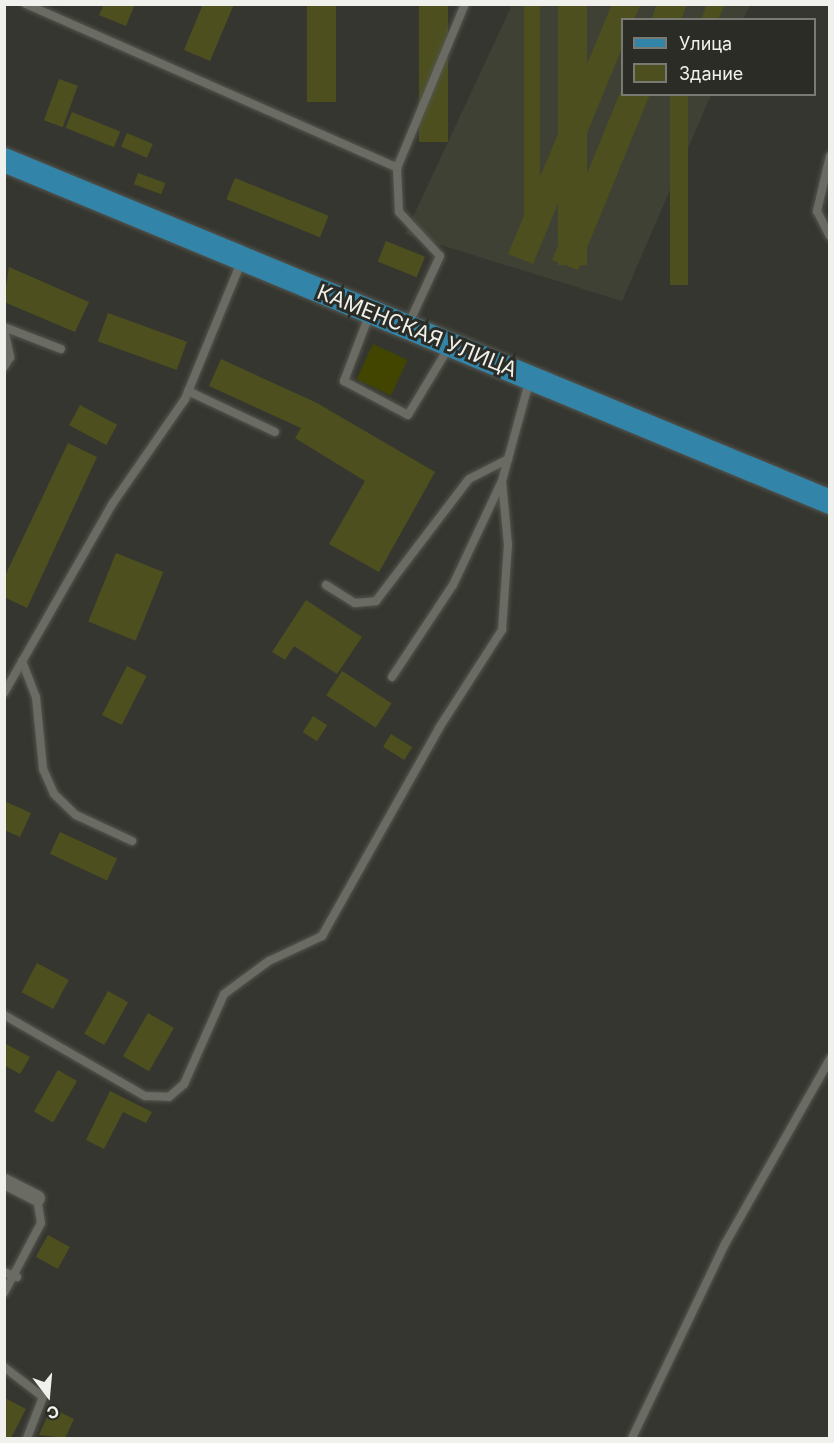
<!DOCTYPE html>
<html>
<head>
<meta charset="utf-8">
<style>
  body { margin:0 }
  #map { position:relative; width:834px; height:1443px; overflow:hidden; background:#363630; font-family:Inter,sans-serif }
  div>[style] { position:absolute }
  .built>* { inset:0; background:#3f4134 }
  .green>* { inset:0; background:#424500; transform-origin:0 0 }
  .building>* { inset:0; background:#4d501e; transform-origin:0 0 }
  .roads { filter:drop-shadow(0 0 2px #54554f) drop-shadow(0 0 2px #54554f) }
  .service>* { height:8px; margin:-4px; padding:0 4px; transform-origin:4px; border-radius:4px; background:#6a6b63 }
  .minor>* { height:15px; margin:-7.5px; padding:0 7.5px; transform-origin:7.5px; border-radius:7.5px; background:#6a6b63 }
  .primary>* { height:24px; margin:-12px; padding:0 12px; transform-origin:12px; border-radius:12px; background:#3285a8 }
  span { translate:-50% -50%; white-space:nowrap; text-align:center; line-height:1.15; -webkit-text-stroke:6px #2c2c26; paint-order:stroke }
  .street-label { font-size:21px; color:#f0f0ec }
  .frame { position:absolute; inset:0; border:6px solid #f0f0ec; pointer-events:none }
  .legend { position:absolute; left:621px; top:18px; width:195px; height:78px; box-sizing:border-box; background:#2c2c26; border:2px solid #7a7a75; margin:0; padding:8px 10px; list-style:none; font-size:18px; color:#f0f0ec }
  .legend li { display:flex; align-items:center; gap:12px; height:30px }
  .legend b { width:30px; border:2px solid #7a7a75 }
  .north { position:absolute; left:18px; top:1365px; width:60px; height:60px; -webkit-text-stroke:4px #2c2c26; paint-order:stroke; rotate:164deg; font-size:16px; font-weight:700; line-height:24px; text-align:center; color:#f0f0ec }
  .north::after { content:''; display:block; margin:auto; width:21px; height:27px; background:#f0f0ec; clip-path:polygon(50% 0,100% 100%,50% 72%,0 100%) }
</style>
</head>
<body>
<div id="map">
  <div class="built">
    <div style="clip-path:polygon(512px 5px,750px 5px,743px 19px,622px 20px,622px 94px,711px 95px,622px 301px,405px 234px)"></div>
  </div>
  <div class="green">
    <div style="left:373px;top:344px;width:38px;height:39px;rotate:25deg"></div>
  </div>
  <div class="building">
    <div style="clip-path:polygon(104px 4px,135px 4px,126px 26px,99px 15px)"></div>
    <div style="clip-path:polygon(203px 4px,234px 4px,210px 61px,184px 50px)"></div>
    <div style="left:307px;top:4px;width:29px;height:98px"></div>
    <div style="left:419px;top:4px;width:29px;height:138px"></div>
    <div style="left:524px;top:4px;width:16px;height:237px"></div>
    <div style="left:558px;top:4px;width:29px;height:261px"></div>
    <div style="clip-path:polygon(612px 4px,641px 4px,634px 20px,622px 20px,622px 48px,533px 264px,508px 254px)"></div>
    <div style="clip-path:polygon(657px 4px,687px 4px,681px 20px,651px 20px)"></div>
    <div style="clip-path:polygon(707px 4px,725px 4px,718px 20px,701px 20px)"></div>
    <div style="left:59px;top:79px;width:20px;height:44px;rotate:20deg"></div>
    <div style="clip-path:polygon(622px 88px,622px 94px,650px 94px,578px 270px,552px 260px)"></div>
    <div style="left:670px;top:94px;width:18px;height:191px"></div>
    <div style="left:72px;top:112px;width:52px;height:17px;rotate:22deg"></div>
    <div style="left:127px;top:133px;width:28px;height:15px;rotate:23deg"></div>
    <div style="left:138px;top:173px;width:29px;height:12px;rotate:20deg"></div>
    <div style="left:235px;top:178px;width:101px;height:23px;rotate:22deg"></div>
    <div style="left:386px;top:241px;width:42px;height:22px;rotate:22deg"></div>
    <div style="clip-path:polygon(9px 267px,89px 302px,75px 332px,4px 302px)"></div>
    <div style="left:108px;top:313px;width:84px;height:30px;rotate:20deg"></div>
    <div style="clip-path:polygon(221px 359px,317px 403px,435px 472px,379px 572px,329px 544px,365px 481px,295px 438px,301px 428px,209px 386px)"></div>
    <div style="left:80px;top:405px;width:42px;height:23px;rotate:28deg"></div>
    <div style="clip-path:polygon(68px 443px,97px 457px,27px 608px,4px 597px,4px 578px)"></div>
    <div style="left:116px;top:553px;width:51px;height:74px;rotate:22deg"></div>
    <div style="clip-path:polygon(306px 600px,362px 637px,337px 674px,294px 646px,285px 660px,272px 652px)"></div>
    <div style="left:127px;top:666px;width:22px;height:55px;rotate:27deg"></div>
    <div style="left:342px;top:671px;width:59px;height:29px;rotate:33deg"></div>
    <div style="left:313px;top:716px;width:17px;height:19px;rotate:33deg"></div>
    <div style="left:391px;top:734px;width:25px;height:15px;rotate:32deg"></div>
    <div style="clip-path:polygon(4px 801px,31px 813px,20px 837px,4px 830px)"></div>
    <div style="left:60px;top:832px;width:63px;height:24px;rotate:25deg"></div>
    <div style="left:37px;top:963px;width:36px;height:33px;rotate:28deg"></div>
    <div style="left:108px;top:991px;width:23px;height:49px;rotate:29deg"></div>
    <div style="left:148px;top:1013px;width:30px;height:50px;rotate:30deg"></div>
    <div style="clip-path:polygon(4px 1043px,30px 1057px,20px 1074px,4px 1065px)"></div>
    <div style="left:58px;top:1070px;width:22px;height:48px;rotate:30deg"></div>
    <div style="clip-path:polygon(110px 1091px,152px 1112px,146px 1123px,123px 1112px,104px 1149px,86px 1140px)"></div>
    <div style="left:48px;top:1235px;width:25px;height:25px;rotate:29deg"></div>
    <div style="clip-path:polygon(5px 1398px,26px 1409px,11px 1438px,5px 1438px)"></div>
    <div style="clip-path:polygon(51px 1408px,74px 1419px,65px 1438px,39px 1435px)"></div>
  </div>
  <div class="roads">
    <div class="service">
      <div style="left:26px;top:4px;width:406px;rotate:23.8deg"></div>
      <div style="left:397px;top:168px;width:44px;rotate:87.4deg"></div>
      <div style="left:399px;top:212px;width:60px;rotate:47deg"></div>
      <div style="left:440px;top:256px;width:74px;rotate:114.8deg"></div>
      <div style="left:830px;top:156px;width:57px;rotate:103.3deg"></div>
      <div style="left:817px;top:211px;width:28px;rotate:63deg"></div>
      <div style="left:397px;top:168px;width:178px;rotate:-67.5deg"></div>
      <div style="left:370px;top:313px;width:73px;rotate:110.9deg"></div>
      <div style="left:344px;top:381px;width:72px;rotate:28deg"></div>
      <div style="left:408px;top:415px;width:79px;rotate:-58.9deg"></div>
      <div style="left:4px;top:327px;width:61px;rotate:21.1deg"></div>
      <div style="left:4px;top:330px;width:28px;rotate:77deg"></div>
      <div style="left:10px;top:357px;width:12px;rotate:121deg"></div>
      <div style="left:188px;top:391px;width:96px;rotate:25.2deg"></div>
      <div style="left:326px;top:585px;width:34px;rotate:32deg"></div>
      <div style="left:355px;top:603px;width:21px;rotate:-5deg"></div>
      <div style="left:376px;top:601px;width:153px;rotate:-52.7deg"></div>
      <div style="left:469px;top:479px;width:44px;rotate:-27.1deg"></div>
      <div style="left:22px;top:661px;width:39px;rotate:69deg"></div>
      <div style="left:36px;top:697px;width:72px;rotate:84.4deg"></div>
      <div style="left:43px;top:769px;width:27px;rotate:66deg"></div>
      <div style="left:54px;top:794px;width:30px;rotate:44deg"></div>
      <div style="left:76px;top:815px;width:62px;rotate:24.9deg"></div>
      <div style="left:392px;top:677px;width:110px;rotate:-56.5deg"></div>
      <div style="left:453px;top:585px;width:113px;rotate:-64.8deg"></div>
      <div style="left:4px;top:693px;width:219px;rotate:-60.2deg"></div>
      <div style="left:113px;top:503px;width:126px;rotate:-55.3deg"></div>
      <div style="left:185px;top:399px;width:150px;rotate:-67.7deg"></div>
      <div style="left:4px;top:1015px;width:163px;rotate:29.9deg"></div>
      <div style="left:145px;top:1096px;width:24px;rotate:2deg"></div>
      <div style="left:169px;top:1097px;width:20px;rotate:-41deg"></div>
      <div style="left:184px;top:1084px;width:98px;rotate:-66deg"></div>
      <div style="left:224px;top:994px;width:56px;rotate:-36.3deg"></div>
      <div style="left:269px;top:961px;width:59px;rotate:-25.3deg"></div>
      <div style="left:322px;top:936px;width:239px;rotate:-60.6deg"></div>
      <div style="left:439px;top:728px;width:117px;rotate:-57.3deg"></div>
      <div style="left:502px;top:630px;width:85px;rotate:-86deg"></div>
      <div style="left:508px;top:545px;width:64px;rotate:-95.4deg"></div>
      <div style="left:502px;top:481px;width:103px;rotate:-74.7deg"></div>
      <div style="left:4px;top:1272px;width:14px;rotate:21deg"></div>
      <div style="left:4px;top:1293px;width:79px;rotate:-62.1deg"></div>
      <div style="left:41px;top:1223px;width:25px;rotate:-99deg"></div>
      <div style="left:4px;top:1367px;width:49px;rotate:37.6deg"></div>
      <div style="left:43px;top:1397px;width:44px;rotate:111.3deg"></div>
      <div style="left:632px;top:1438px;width:215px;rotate:-64.4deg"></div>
      <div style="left:725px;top:1244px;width:213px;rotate:-60.4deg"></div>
    </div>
    <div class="minor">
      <div style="left:4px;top:1181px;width:37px;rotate:27deg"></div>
    </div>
    <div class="primary">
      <div style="left:4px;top:160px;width:894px;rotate:22.49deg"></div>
    </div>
  </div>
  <div class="street-label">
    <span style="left:417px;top:331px;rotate:22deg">КАМЕНСКАЯ УЛИЦА</span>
  </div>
  <div class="frame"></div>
  <ul class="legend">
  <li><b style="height:8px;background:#3285a8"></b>Улица</li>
  <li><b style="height:16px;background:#4d501e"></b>Здание</li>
  </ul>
  <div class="north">С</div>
</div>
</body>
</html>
